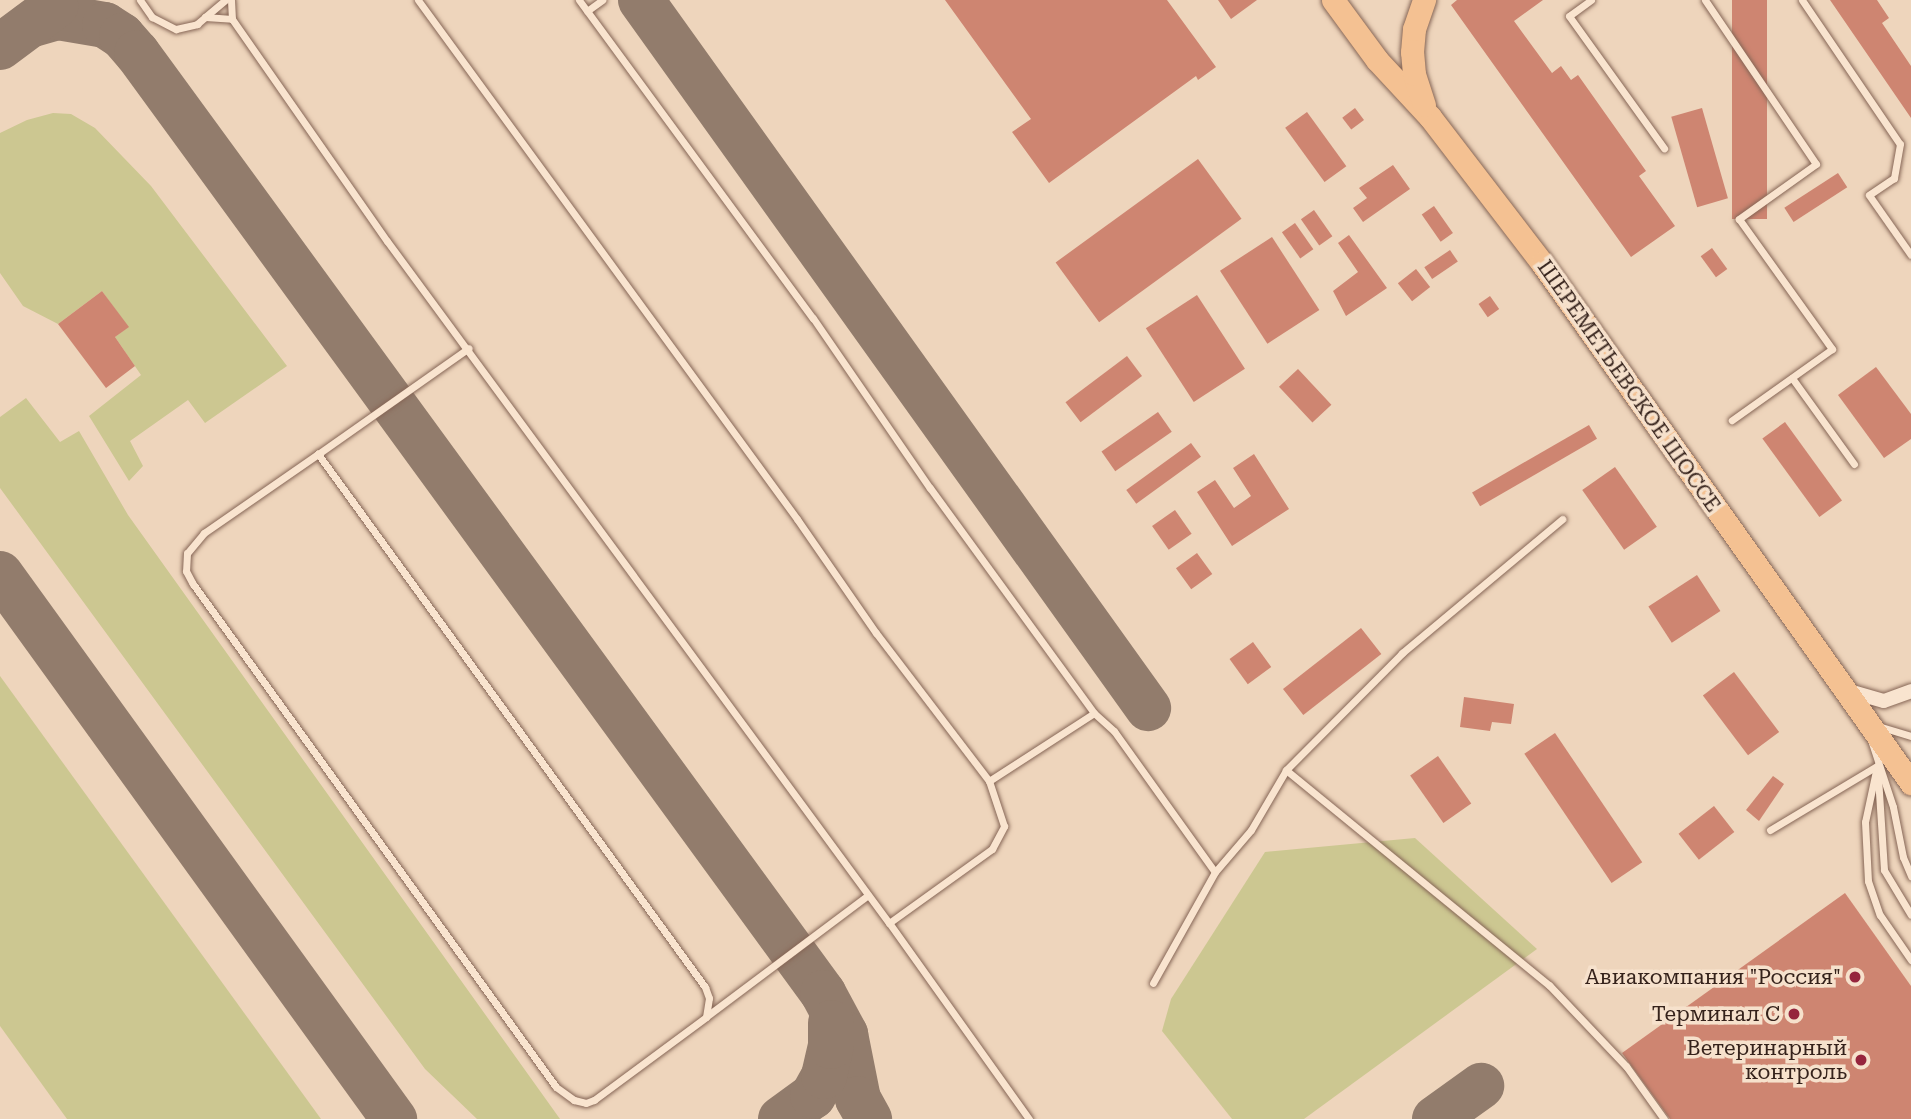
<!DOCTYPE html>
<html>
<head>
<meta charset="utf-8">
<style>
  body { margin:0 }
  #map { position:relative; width:1911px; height:1119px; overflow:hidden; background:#eed5bc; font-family:"Roboto Serif",serif }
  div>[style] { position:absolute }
  .green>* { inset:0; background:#ccc791 }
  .taxiway>* { height:46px; margin:-23px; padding:0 23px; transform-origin:23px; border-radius:23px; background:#927c6c }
  .building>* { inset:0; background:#ce8571; transform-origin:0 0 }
  .roads { filter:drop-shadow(0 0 2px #866656) drop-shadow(0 0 2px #866656) }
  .service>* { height:7px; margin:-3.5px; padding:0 3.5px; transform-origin:3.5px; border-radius:3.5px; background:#f9e4cf }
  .minor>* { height:14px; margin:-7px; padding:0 7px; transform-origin:7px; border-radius:7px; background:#f9e4cf }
  .primary>* { height:23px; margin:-11.5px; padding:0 11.5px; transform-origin:11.5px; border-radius:11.5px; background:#f4c192 }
  .dots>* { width:19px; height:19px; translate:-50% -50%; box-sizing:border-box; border:4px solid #f6e1cc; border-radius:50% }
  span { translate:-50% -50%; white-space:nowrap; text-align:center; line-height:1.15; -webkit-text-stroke:7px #f6e1cc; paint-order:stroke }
  .street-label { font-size:21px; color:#35221b }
  .poi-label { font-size:21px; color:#35221b }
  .right { translate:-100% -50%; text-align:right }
</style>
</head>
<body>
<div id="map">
  <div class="green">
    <div style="clip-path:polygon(53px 113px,71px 114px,95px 128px,151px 186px,287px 366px,205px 423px,188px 400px,130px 441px,143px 466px,129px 481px,89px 416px,141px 375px,115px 337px,128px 327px,102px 291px,58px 324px,23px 306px,0 273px,0 133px,27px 120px)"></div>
    <div style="clip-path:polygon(26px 398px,60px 442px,79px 431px,128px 515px,560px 1119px,477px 1119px,425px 1069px,0 488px,0 417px)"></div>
    <div style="clip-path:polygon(0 676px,321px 1119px,67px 1119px,0 1026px)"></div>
    <div style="clip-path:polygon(1415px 838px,1537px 949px,1304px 1119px,1232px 1119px,1162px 1031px,1171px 999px,1265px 852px)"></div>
  </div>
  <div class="taxiway">
    <div style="left:641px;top:0;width:871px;rotate:54.39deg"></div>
    <div style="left:30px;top:25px;width:29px;rotate:-16deg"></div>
    <div style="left:58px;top:17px;width:48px;rotate:9.7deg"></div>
    <div style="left:105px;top:25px;width:20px;rotate:33deg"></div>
    <div style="left:122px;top:36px;width:23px;rotate:49deg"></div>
    <div style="left:137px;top:53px;width:1164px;rotate:53.88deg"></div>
    <div style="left:823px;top:993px;width:47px;rotate:61.8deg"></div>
    <div style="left:845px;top:1034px;width:66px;rotate:78.7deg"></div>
    <div style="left:858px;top:1099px;width:23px;rotate:61deg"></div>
    <div style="left:0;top:47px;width:69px;rotate:-36.7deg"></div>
    <div style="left:0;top:574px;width:673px;rotate:54.14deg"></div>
    <div style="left:781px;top:1119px;width:39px;rotate:-36deg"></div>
    <div style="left:813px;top:1096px;width:23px;rotate:-61deg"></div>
    <div style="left:824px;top:1076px;width:31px;rotate:-77deg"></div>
    <div style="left:831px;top:1046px;width:23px;rotate:-90deg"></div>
    <div style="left:1435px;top:1119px;width:57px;rotate:-35.7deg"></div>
  </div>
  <div class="building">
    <div style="clip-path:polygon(945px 0,1167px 0,1216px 67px,1198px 80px,1196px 76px,1049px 183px,1012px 132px,1031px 119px)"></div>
    <div style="clip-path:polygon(1218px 0,1257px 0,1231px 19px)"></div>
    <div style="clip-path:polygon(1457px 0,1543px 0,1514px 21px,1552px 73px,1561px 66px,1571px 80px,1578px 75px,1646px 171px,1639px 176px,1675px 226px,1631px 257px,1451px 5px)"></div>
    <div style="left:1732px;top:0;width:35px;height:219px"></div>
    <div style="clip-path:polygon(1830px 0,1877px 0,1889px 18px,1882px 23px,1911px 66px,1911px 118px)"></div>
    <div style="left:1355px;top:108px;width:15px;height:16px;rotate:53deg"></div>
    <div style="left:1702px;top:108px;width:94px;height:32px;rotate:74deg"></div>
    <div style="left:1307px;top:112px;width:67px;height:27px;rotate:54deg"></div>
    <div style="left:1198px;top:159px;width:74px;height:176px;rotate:54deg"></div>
    <div style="clip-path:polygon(1393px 165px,1410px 189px,1363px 222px,1353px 208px,1367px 198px,1359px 188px)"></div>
    <div style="left:1838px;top:173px;width:17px;height:64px;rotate:57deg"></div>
    <div style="left:1434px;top:206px;width:33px;height:15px;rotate:55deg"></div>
    <div style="left:1314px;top:210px;width:32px;height:16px;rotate:55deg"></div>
    <div style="left:1295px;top:223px;width:32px;height:16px;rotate:55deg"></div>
    <div style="clip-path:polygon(1349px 235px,1387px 288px,1346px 316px,1333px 291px,1358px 272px,1338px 243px)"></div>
    <div style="left:1272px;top:237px;width:87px;height:62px;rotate:57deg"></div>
    <div style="left:1712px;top:248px;width:26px;height:14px;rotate:54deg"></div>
    <div style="left:1450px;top:250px;width:14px;height:31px;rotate:56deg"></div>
    <div style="left:1416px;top:269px;width:23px;height:23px;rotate:52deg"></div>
    <div style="clip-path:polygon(102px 291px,129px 327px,115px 337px,135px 366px,106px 388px,58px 324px)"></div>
    <div style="left:1197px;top:295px;width:88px;height:61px;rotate:57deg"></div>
    <div style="left:1490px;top:296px;width:16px;height:14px;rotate:55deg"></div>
    <div style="left:1127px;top:356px;width:25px;height:77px;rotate:53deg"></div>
    <div style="clip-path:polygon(1876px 367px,1911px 414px,1911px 439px,1884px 458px,1838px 395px)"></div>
    <div style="left:1298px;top:369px;width:49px;height:26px;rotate:47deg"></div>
    <div style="left:1158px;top:412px;width:24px;height:69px;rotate:55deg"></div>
    <div style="left:1785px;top:422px;width:97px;height:28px;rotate:54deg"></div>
    <div style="left:1589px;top:425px;width:16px;height:135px;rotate:60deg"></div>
    <div style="left:1191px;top:443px;width:17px;height:80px;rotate:54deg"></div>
    <div style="clip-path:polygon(1254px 454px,1289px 509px,1232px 546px,1197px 492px,1215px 480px,1234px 508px,1251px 496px,1233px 468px)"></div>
    <div style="left:1615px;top:467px;width:73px;height:40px;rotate:55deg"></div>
    <div style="left:1175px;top:510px;width:29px;height:28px;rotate:55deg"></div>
    <div style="left:1197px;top:553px;width:26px;height:26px;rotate:54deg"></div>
    <div style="left:1697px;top:575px;width:43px;height:58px;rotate:57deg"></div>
    <div style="left:1361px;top:628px;width:33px;height:99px;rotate:52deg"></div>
    <div style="left:1253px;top:642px;width:31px;height:29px;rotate:54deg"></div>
    <div style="left:1734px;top:672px;width:75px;height:39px;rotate:53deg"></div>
    <div style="clip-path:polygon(1464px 697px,1514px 704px,1511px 724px,1492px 722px,1490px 731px,1460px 727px)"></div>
    <div style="left:1555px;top:733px;width:156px;height:37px;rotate:56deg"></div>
    <div style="left:1438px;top:756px;width:58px;height:34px;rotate:55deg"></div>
    <div style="clip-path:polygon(1773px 776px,1784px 784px,1759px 821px,1746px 810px)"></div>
    <div style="left:1714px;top:806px;width:33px;height:45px;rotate:52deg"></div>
    <div style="clip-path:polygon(1845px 893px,1911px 986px,1911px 1119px,1670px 1119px,1622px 1053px)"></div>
  </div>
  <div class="roads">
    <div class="service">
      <div style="left:140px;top:0;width:21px;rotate:55deg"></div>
      <div style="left:152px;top:17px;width:27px;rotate:27deg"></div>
      <div style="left:176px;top:29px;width:22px;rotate:-13deg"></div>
      <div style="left:197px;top:24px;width:11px;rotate:-41deg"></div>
      <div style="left:205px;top:17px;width:27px;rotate:4deg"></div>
      <div style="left:231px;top:0;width:19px;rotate:87deg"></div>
      <div style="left:232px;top:19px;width:271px;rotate:55.1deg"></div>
      <div style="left:387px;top:241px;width:847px;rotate:53.64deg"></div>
      <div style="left:418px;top:0;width:643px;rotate:53.86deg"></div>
      <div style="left:797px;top:519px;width:139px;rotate:55.3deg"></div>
      <div style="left:876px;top:633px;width:186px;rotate:52.6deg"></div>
      <div style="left:579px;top:0;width:395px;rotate:53.7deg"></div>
      <div style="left:813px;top:318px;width:206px;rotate:55.5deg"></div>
      <div style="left:930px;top:488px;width:278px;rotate:53.9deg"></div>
      <div style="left:1591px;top:0;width:27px;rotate:144deg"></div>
      <div style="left:1569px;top:16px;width:163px;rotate:54.3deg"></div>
      <div style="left:1705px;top:0;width:198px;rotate:55.9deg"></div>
      <div style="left:1816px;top:164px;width:95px;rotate:144.5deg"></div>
      <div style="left:1739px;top:219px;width:160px;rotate:54.4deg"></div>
      <div style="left:1832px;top:349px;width:123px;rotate:144.6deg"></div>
      <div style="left:1802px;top:0;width:174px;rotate:55.8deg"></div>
      <div style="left:1900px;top:144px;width:35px;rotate:100deg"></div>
      <div style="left:1894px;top:178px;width:30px;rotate:146deg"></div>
      <div style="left:1869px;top:195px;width:73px;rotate:55deg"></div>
      <div style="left:587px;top:11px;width:19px;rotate:-36deg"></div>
      <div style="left:205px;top:17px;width:26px;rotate:-40deg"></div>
      <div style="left:1792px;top:378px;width:106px;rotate:54.2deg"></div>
      <div style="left:318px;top:454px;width:139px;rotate:145.3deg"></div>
      <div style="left:204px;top:533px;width:26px;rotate:130deg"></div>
      <div style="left:187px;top:553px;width:18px;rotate:93deg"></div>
      <div style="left:186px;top:571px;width:15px;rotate:62deg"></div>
      <div style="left:193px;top:584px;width:620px;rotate:54.18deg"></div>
      <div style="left:556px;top:1087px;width:22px;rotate:36deg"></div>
      <div style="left:574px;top:1100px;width:12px;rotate:14deg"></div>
      <div style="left:586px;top:1103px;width:9px;rotate:-21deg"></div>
      <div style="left:594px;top:1100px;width:139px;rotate:-36.5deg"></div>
      <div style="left:706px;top:1017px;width:19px;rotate:-81deg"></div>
      <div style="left:709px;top:998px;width:12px;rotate:-110deg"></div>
      <div style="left:705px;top:987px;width:659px;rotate:-125.98deg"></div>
      <div style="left:318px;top:454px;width:184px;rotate:-35.1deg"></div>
      <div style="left:1878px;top:726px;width:34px;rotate:17deg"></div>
      <div style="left:1872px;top:743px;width:67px;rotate:71.8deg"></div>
      <div style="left:1893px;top:807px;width:51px;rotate:78.7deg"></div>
      <div style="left:1903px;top:857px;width:21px;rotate:67deg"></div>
      <div style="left:1877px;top:766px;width:57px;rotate:102.1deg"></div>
      <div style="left:1865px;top:822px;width:59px;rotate:87.1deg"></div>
      <div style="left:1868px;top:881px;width:36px;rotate:71deg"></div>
      <div style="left:1880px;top:915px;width:55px;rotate:55.4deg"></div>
      <div style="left:1286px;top:770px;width:340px;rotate:39.3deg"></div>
      <div style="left:1549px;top:985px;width:112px;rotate:46.5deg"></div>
      <div style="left:1626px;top:1066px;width:65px;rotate:54.4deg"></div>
      <div style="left:1878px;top:777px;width:93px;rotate:86.3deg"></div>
      <div style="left:1884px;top:870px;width:52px;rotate:59deg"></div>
      <div style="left:1770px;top:830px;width:125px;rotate:-30.9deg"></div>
      <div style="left:1215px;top:872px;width:55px;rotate:-49.4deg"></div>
      <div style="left:1251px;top:830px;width:69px;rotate:-59.7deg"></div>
      <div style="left:1286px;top:770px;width:165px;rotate:-45.2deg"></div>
      <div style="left:1402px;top:653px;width:209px;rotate:-39.9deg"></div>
      <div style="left:707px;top:1016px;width:201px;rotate:-36.9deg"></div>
      <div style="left:1029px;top:1119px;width:241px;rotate:-125.5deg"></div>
      <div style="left:889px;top:923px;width:127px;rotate:-35.7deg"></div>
      <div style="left:992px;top:849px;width:26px;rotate:-62deg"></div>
      <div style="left:1004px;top:826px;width:47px;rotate:-108.4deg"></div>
      <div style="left:989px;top:781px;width:125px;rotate:-32.9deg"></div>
      <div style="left:1094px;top:713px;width:27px;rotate:42deg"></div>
      <div style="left:1114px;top:731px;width:173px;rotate:54.4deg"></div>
      <div style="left:1215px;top:872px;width:127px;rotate:119.2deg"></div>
    </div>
    <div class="minor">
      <div style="left:1849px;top:691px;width:36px;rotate:16deg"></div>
      <div style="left:1884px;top:701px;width:29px;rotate:-20deg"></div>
    </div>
    <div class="primary">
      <div style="left:1333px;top:0;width:74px;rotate:53.7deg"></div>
      <div style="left:1377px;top:60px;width:78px;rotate:47.1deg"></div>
      <div style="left:1430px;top:117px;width:184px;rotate:52.5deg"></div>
      <div style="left:1542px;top:263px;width:638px;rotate:54.64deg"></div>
      <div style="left:1424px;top:105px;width:33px;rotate:-108deg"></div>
      <div style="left:1414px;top:74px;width:22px;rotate:-95deg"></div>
      <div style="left:1412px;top:52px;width:23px;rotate:-85deg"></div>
      <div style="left:1414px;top:29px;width:31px;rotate:-71deg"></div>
    </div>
  </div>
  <div class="dots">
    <div style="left:1855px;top:977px;background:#96253d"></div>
    <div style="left:1794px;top:1014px;background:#96253d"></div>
    <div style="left:1861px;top:1060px;background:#96253d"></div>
  </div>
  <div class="street-label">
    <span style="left:1629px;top:386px;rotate:55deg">ШЕРЕМЕТЬЕВСКОЕ ШОССЕ</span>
  </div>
  <div class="poi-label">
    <span class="right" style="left:1841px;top:977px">Авиакомпания "Россия"</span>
    <span class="right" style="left:1780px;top:1014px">Терминал C</span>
    <span class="right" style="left:1847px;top:1060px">Ветеринарный<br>контроль</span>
  </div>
</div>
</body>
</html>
